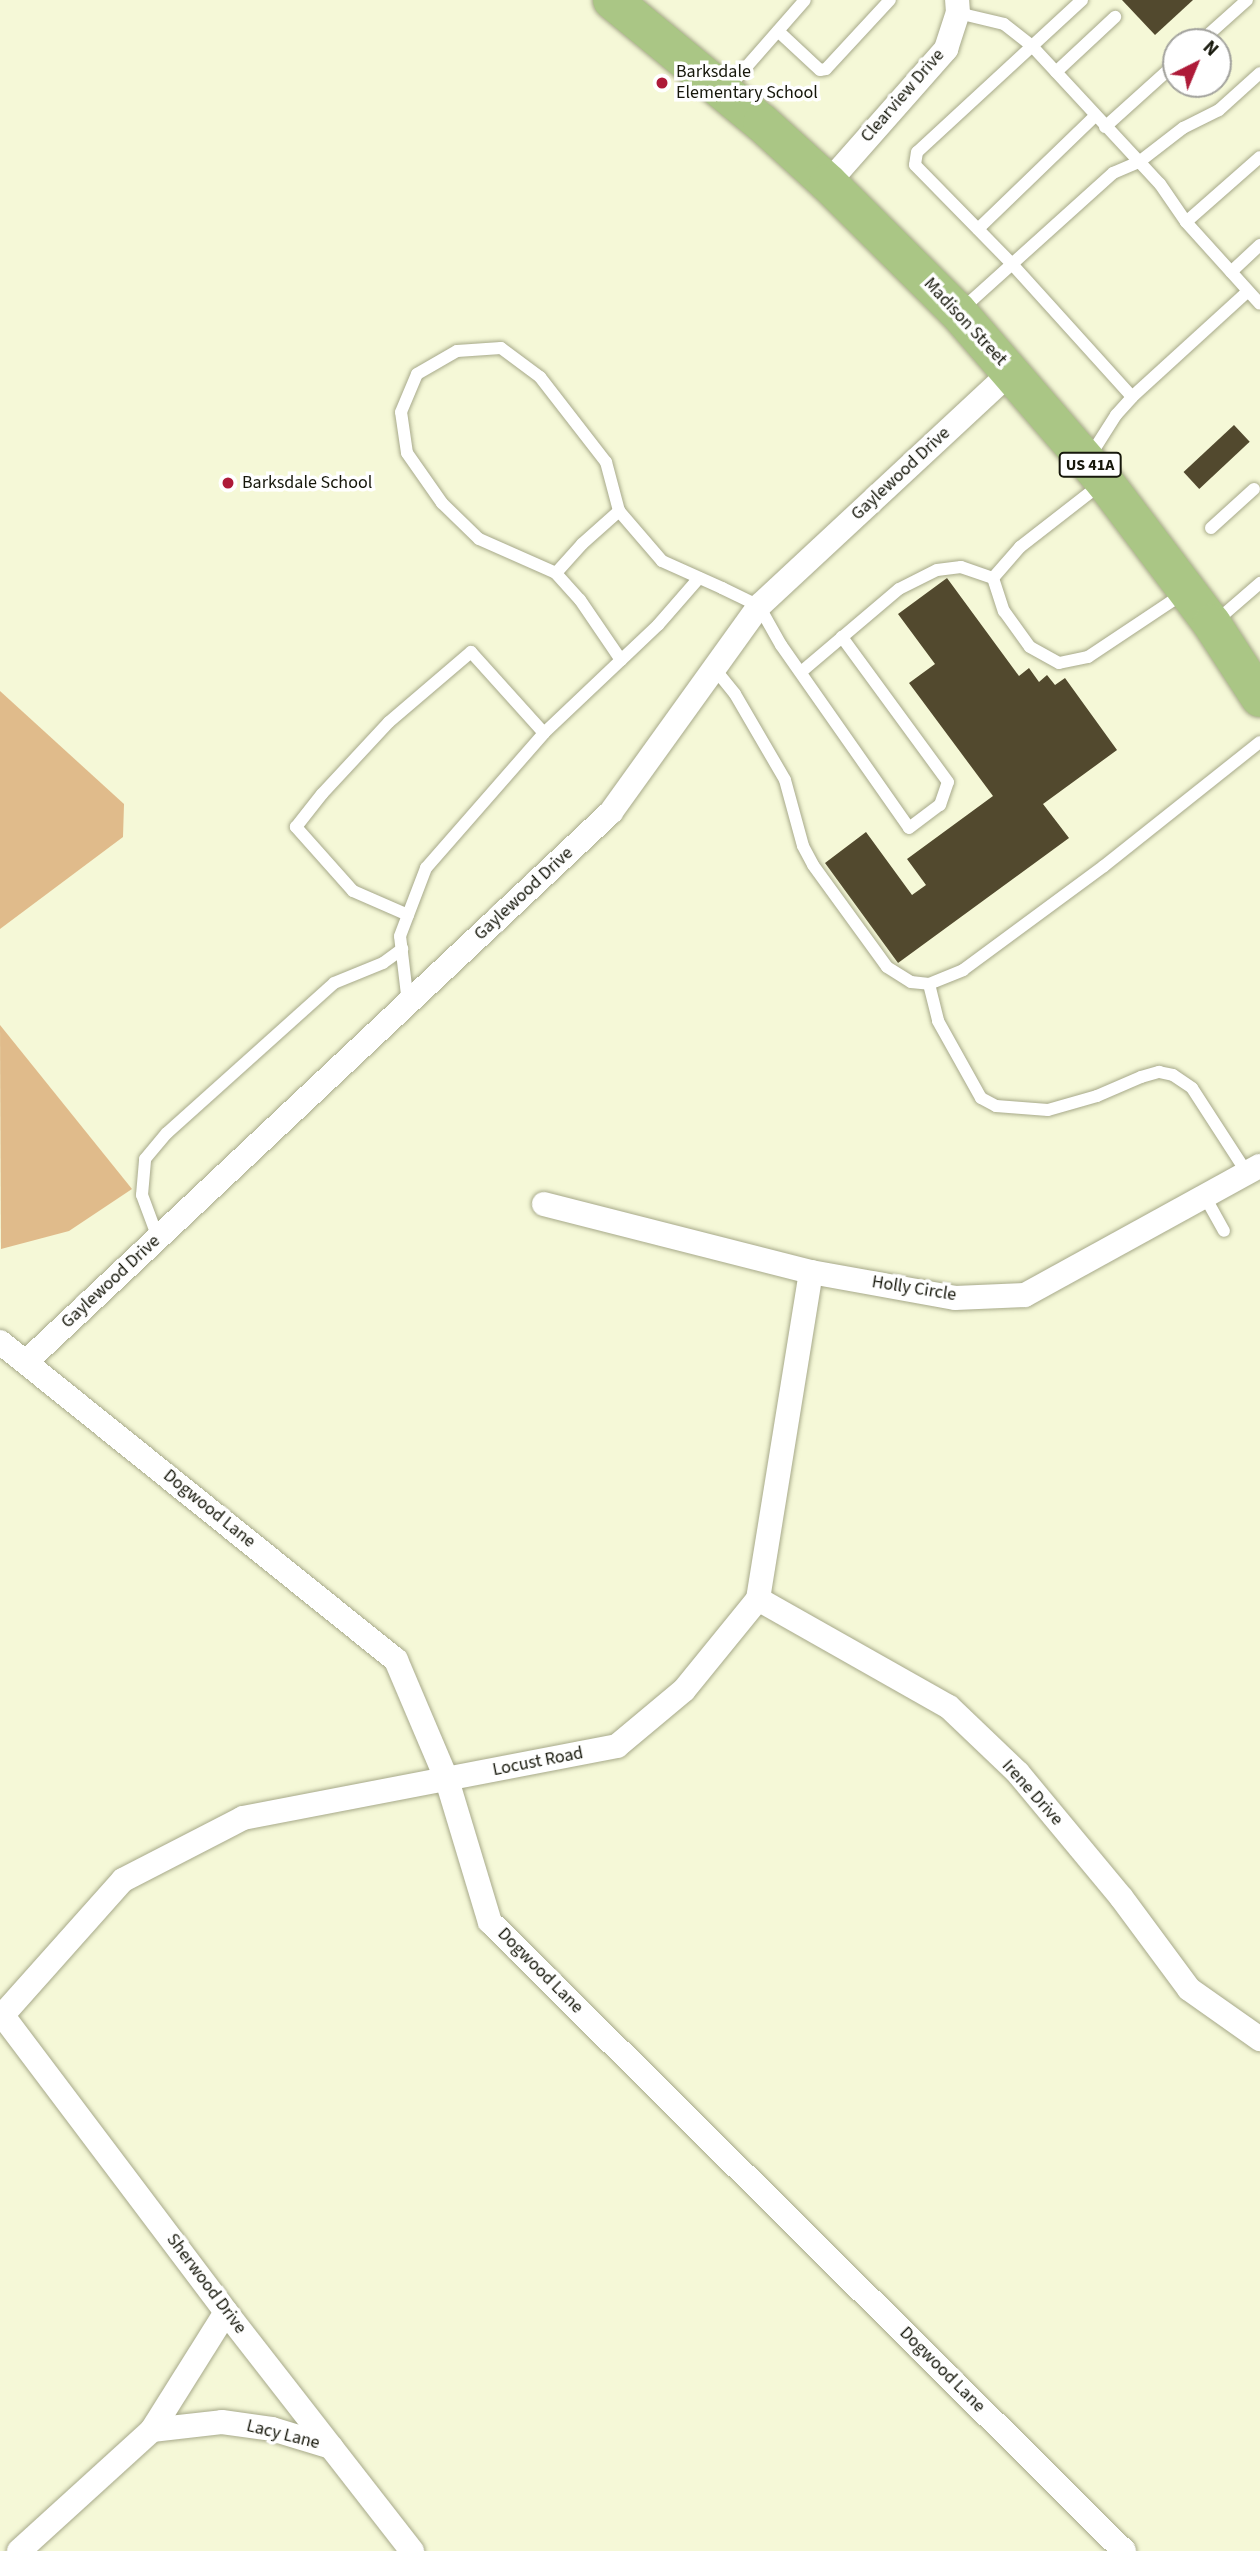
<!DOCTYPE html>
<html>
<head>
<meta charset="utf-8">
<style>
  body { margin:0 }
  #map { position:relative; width:1260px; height:2551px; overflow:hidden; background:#f5f8d7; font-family:"Source Sans 3",sans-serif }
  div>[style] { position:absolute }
  .green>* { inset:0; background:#e0bb8b }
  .building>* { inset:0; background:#52492e; transform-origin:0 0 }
  .roads { filter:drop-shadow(0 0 2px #a7a98a) drop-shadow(0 0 2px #a7a98a) }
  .service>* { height:12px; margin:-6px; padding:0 6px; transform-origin:6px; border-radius:6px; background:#fff }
  .minor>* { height:24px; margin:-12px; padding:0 12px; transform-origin:12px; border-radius:12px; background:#fff }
  .primary>* { height:38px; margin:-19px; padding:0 19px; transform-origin:19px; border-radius:19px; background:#aac685 }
  .dots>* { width:19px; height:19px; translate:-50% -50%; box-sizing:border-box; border:4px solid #fff; border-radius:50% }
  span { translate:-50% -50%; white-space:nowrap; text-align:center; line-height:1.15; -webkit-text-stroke:7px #fff; paint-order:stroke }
  .shield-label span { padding:2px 5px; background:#fff; border:2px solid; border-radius:5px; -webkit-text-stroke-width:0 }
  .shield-label { font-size:16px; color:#16170b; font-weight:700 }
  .poi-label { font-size:18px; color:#16170b }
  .left { translate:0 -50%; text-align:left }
  .street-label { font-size:18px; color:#16170b }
  .north { position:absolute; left:1162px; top:28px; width:70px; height:70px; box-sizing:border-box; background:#fff; border:2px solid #a2a29d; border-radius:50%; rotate:43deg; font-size:19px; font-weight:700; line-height:28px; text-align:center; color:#16170b }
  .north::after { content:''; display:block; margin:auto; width:24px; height:32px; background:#ae1a38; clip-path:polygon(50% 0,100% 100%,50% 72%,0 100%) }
</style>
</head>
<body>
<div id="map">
  <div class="green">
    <div style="clip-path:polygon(0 691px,124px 804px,123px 837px,0 929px)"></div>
    <div style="clip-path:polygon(0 1025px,132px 1189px,69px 1231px,1px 1249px)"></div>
  </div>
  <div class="building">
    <div style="clip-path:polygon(1122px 0,1193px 0,1155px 35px)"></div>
    <div style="left:1234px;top:425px;width:23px;height:69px;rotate:47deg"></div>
    <div style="clip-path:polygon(947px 578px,1019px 676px,1029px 668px,1039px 682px,1047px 675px,1055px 685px,1065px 678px,1117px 750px,1043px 804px,1069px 838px,898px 963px,825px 863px,866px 832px,912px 895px,926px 885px,907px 859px,993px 796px,909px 683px,935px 664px,898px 614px)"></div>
  </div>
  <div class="roads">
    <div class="service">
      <div style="left:1082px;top:0;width:224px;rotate:137.3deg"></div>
      <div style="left:917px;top:152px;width:13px;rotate:99deg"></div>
      <div style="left:915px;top:165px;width:139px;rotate:45.6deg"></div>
      <div style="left:1012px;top:264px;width:179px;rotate:47.9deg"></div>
      <div style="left:958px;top:13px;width:47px;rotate:13.4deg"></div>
      <div style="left:1004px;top:24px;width:36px;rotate:38deg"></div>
      <div style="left:1032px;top:46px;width:188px;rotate:47.2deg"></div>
      <div style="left:1160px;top:184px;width:46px;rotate:55.6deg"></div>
      <div style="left:1186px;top:222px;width:110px;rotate:47.9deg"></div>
      <div style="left:778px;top:31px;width:57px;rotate:42.9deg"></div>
      <div style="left:820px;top:70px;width:6px;rotate:-9deg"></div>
      <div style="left:826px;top:69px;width:94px;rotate:-47.2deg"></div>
      <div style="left:1200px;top:42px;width:63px;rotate:-41.8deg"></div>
      <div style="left:1056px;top:72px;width:81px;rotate:-43deg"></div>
      <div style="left:727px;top:89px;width:118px;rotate:-48.8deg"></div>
      <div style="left:1105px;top:127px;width:96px;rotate:-42deg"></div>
      <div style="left:1186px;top:222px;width:98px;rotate:-41.3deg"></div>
      <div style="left:978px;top:229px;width:163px;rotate:-44deg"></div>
      <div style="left:1231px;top:272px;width:40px;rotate:-43deg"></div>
      <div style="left:961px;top:310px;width:205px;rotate:-42deg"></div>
      <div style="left:1113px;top:173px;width:28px;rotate:-23deg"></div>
      <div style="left:1139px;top:162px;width:56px;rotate:-37.7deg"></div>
      <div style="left:1183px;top:128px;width:40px;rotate:-26.6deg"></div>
      <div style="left:1219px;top:110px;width:55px;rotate:-42.1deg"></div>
      <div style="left:1090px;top:456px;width:49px;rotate:-57.6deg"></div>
      <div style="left:1116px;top:415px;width:24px;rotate:-48deg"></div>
      <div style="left:1132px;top:397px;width:157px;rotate:-42.4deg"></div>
      <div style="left:1211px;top:528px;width:58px;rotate:-42.2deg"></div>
      <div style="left:556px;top:573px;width:39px;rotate:-48deg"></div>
      <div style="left:582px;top:544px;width:50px;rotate:-41.7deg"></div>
      <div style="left:699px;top:578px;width:62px;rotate:131.1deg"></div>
      <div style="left:658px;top:625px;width:51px;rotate:136.6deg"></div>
      <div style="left:621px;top:660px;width:73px;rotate:-124.3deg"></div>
      <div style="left:580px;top:600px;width:36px;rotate:-132deg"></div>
      <div style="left:556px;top:573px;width:84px;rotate:-156.2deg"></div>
      <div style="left:479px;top:539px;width:52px;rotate:-135.8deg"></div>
      <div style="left:442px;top:503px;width:61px;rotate:-125deg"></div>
      <div style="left:407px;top:453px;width:41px;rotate:-98.3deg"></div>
      <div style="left:401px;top:412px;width:41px;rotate:-67.2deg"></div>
      <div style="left:417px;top:374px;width:46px;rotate:-29.9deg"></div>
      <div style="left:457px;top:351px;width:44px;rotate:-3.9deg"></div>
      <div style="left:501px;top:348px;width:49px;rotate:36.6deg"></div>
      <div style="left:540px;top:377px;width:108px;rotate:52.2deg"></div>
      <div style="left:606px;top:462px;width:51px;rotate:75.1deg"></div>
      <div style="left:619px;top:511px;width:66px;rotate:49.3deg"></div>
      <div style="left:662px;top:561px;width:66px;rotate:24.2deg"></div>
      <div style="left:722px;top:588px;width:41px;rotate:25.9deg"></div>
      <div style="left:759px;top:606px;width:45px;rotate:60.6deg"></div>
      <div style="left:781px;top:645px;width:223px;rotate:55deg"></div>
      <div style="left:909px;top:828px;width:39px;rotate:-37deg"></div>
      <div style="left:940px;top:805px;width:24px;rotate:-71deg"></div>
      <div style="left:948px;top:782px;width:180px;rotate:-126.2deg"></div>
      <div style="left:993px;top:578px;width:35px;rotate:72deg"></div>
      <div style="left:1004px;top:611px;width:44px;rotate:54.2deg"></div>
      <div style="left:1030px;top:647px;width:33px;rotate:29deg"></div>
      <div style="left:1059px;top:663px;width:30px;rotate:-12deg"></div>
      <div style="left:1088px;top:657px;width:115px;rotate:-33.7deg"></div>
      <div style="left:993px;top:578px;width:41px;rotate:-48.9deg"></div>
      <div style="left:1020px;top:547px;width:103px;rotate:-37.9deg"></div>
      <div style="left:1215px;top:622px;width:60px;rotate:-40.9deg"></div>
      <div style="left:714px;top:668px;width:33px;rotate:51deg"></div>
      <div style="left:735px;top:694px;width:99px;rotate:59.8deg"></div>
      <div style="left:785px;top:780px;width:68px;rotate:74.7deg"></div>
      <div style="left:803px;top:846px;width:21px;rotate:62deg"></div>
      <div style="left:813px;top:865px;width:126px;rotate:54deg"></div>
      <div style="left:887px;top:967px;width:28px;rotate:32deg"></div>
      <div style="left:911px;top:982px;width:18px;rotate:6deg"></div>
      <div style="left:929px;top:984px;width:37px;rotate:-22deg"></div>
      <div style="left:963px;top:970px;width:175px;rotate:-36.4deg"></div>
      <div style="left:1104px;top:866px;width:199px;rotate:-38.5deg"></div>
      <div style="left:801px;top:672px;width:128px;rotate:-40.3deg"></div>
      <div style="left:899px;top:589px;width:42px;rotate:-26.6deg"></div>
      <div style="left:937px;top:570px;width:24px;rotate:-7deg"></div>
      <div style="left:961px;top:567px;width:34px;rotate:19deg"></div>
      <div style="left:408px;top:915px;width:60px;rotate:-156.4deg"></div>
      <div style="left:353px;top:891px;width:86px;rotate:-131.7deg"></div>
      <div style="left:296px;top:827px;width:42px;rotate:-51.8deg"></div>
      <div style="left:322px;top:794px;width:98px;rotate:-47.1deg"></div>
      <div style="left:389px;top:722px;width:108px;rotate:-40.5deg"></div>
      <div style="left:471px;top:652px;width:109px;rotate:48deg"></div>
      <div style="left:929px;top:984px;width:38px;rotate:76deg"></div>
      <div style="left:938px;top:1021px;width:88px;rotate:60.8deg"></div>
      <div style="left:981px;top:1098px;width:17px;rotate:28deg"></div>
      <div style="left:996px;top:1106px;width:52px;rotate:4.4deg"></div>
      <div style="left:1048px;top:1110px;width:51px;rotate:-15.9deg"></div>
      <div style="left:1097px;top:1096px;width:48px;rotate:-23.4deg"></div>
      <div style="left:1141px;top:1077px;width:19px;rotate:-16deg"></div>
      <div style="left:1159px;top:1072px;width:14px;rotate:12deg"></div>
      <div style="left:1173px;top:1075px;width:23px;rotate:34deg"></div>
      <div style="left:1192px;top:1088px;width:101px;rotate:57.1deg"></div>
      <div style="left:408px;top:1003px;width:67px;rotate:-96.8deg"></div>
      <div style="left:400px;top:936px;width:73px;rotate:-69.1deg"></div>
      <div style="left:426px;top:868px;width:179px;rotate:-48.8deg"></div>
      <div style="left:544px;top:733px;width:106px;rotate:-43.5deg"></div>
      <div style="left:1204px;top:1195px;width:41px;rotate:60.9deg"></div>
      <div style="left:158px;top:1238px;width:46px;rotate:-110.4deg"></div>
      <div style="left:142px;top:1195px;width:36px;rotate:-85deg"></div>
      <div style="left:145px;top:1159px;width:34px;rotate:-50deg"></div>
      <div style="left:167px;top:1133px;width:224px;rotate:-41.9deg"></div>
      <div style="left:334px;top:983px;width:53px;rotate:-22.2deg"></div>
      <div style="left:383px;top:963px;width:24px;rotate:-36deg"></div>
    </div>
    <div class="minor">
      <div style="left:828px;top:183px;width:179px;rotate:-48.6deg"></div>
      <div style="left:946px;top:49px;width:38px;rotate:-72deg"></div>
      <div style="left:958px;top:13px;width:13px;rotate:-94deg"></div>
      <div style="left:544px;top:1204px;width:276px;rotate:14.3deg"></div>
      <div style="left:811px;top:1272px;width:146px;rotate:10.2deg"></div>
      <div style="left:955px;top:1298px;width:70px;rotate:-2.5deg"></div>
      <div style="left:1025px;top:1295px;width:268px;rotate:-28.8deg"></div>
      <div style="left:0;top:1342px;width:508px;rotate:38.77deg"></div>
      <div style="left:396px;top:1660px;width:130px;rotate:67deg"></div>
      <div style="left:447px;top:1780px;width:148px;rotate:73.2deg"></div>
      <div style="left:490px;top:1922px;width:893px;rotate:44.77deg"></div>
      <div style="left:26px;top:1362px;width:803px;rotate:-43.23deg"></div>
      <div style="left:611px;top:812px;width:254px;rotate:-54.3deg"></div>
      <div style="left:759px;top:606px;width:344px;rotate:-42.9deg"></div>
      <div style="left:758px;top:1599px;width:219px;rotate:29.5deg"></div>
      <div style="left:949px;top:1707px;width:95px;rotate:43.7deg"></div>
      <div style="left:1018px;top:1773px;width:161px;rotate:50.3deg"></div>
      <div style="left:1121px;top:1897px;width:114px;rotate:53.5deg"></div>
      <div style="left:1189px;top:1989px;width:87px;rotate:35.2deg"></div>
      <div style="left:0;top:2012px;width:376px;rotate:53deg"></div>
      <div style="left:226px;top:2312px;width:303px;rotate:52.1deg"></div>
      <div style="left:0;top:2018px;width:185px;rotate:-48.3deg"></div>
      <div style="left:123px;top:1880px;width:135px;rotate:-27.3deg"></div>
      <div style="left:243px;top:1818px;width:381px;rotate:-10.9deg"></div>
      <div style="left:617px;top:1746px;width:87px;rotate:-39.9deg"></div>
      <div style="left:684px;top:1690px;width:117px;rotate:-50.9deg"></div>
      <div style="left:758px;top:1599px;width:331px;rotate:-80.8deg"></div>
      <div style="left:152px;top:2430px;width:70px;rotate:-6.5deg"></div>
      <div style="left:222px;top:2422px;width:50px;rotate:8deg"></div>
      <div style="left:272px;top:2429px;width:62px;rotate:17deg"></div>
      <div style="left:19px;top:2551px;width:180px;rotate:-42.3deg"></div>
      <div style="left:152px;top:2430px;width:139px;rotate:-57.9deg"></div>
    </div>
    <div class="primary">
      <div style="left:612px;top:0;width:194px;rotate:39.4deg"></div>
      <div style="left:762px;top:123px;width:89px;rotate:42.3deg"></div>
      <div style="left:828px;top:183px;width:183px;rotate:44.8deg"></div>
      <div style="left:958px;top:312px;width:223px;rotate:49.2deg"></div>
      <div style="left:1104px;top:481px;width:179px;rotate:52.9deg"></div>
      <div style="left:1212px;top:624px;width:88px;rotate:57deg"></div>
    </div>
  </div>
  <div class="dots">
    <div style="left:662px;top:83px;background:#ae1a38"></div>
    <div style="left:228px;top:483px;background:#ae1a38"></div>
  </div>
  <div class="shield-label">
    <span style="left:1090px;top:465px">US 41A</span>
  </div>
  <div class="poi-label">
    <span class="left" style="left:676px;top:83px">Barksdale<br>Elementary School</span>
    <span class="left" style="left:242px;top:483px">Barksdale School</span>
  </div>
  <div class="street-label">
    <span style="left:903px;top:96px;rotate:-49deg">Clearview Drive</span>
    <span style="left:965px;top:322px;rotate:47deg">Madison Street</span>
    <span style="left:901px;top:474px;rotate:-43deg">Gaylewood Drive</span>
    <span style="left:524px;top:894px;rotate:-43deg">Gaylewood Drive</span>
    <span style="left:111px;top:1282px;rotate:-43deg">Gaylewood Drive</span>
    <span style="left:914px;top:1289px;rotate:9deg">Holly Circle</span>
    <span style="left:209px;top:1509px;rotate:39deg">Dogwood Lane</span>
    <span style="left:538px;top:1762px;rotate:-11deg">Locust Road</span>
    <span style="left:1032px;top:1793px;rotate:48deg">Irene Drive</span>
    <span style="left:540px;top:1971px;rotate:45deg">Dogwood Lane</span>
    <span style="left:206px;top:2284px;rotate:53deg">Sherwood Drive</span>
    <span style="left:942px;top:2370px;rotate:45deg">Dogwood Lane</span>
    <span style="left:283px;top:2435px;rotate:14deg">Lacy Lane</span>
  </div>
  <div class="north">N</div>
</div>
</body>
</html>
